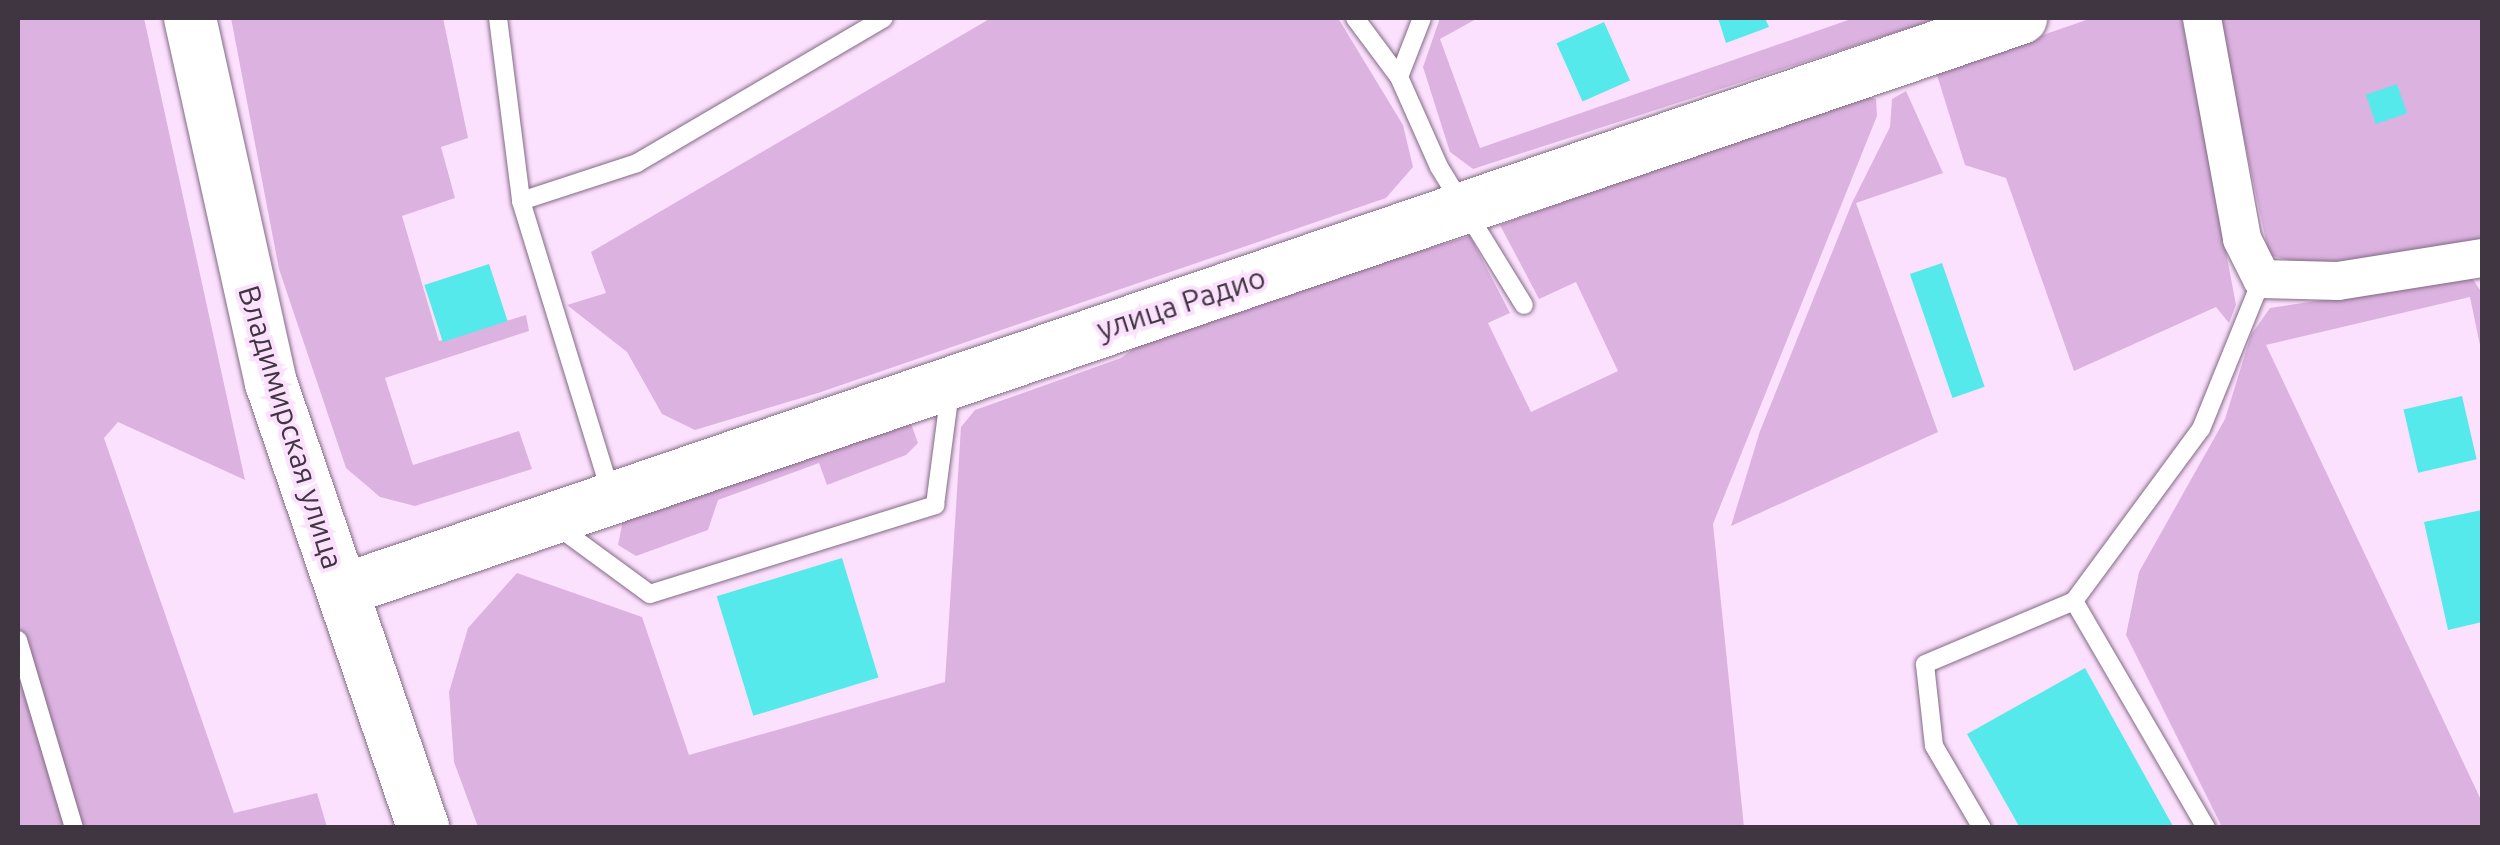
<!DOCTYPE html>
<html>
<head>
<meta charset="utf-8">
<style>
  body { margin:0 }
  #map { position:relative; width:2500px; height:845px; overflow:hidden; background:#fce1fe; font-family:Ubuntu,sans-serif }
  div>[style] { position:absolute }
  .green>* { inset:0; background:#dcb3e0 }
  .building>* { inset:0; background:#55e9ec; transform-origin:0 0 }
  .roads { filter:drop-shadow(0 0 2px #826a84) drop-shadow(0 0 2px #826a84) }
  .lane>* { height:18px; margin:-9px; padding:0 9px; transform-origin:9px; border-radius:9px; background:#fff }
  .street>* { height:38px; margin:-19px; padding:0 19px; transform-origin:19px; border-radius:19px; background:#fff }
  .secondary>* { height:52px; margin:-26px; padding:0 26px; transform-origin:26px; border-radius:26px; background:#fff }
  span { translate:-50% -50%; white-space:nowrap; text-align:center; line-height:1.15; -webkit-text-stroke:8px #fce1fe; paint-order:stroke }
  .street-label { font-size:30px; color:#403641 }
  .frame { position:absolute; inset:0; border:20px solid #403641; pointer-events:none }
</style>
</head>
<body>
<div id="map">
  <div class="green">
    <div style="clip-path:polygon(18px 18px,144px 18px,245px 480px,118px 422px,104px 438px,234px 813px,317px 793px,327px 827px,18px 827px)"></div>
    <div style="clip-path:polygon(231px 18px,443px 18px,468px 138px,441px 147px,455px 198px,402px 216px,439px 341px,526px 315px,529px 331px,385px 378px,413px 465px,519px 431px,532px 469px,415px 506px,380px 497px,346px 468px,279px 269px)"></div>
    <div style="clip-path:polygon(991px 18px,1338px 18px,1403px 125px,1413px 167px,1386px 198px,818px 393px,695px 430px,662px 414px,627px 352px,567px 305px,606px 293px,591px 252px)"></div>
    <div style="clip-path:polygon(1440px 18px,1478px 18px,1440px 39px,1480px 148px,1854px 18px,1940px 18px,1473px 169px,1450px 152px,1423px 67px)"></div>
    <div style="clip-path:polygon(2092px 18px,2182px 18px,2236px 305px,2229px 323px,2216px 307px,2074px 371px,2006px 178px,1965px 165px,1936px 72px)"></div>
    <div style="clip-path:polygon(2218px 18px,2482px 18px,2482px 244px,2330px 271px,2269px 255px)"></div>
    <div style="clip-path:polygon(1906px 91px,1943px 173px,1856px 203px,1938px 432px,1731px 526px,1760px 431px,1852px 203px,1890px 127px,1892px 99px)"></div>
    <div style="clip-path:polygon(1857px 94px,1876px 99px,1877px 116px,1713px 524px,1744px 827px,478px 827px,454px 762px,449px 692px,468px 628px,517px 573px,642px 617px,689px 755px,945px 682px,961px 427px,975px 410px,1121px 358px,1162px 328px,1470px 236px,1510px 313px,1488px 323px,1531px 412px,1618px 371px,1576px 282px,1539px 299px,1500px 225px)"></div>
    <div style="clip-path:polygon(2472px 278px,2482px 293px,2482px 355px,2470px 297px,2266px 345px,2482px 802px,2482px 827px,2222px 827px,2126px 635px,2139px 572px,2225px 419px,2251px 335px,2270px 308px)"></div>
    <div style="clip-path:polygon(910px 421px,918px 443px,906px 455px,827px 485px,819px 463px,718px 500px,708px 530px,636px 556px,618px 545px,623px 520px)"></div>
  </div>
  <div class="building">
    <div style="clip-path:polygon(1718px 18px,1765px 18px,1769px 27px,1726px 43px)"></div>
    <div style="left:1604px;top:22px;width:64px;height:52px;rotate:66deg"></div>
    <div style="left:2397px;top:84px;width:31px;height:33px;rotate:71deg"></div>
    <div style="left:1942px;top:263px;width:131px;height:34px;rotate:71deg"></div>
    <div style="left:489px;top:264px;width:60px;height:68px;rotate:72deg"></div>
    <div style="left:2462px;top:396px;width:65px;height:60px;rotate:77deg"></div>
    <div style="clip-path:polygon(2482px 510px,2482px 622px,2448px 630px,2424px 522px)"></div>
    <div style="left:842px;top:558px;width:125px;height:131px;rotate:73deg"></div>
    <div style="clip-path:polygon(2085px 668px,2174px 828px,2020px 828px,1967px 734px)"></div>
  </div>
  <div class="roads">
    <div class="lane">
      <div style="left:498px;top:18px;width:184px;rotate:82.8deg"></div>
      <div style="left:521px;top:201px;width:303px;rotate:72.9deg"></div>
      <div style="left:1355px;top:18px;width:74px;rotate:53.3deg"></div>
      <div style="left:1399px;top:77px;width:98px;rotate:66deg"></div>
      <div style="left:1439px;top:167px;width:162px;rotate:58.4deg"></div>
      <div style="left:1399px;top:77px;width:63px;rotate:-68.7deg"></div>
      <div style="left:521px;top:201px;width:122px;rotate:-18.1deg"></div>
      <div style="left:637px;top:163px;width:286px;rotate:-30.4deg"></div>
      <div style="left:557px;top:526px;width:115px;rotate:36.2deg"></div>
      <div style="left:650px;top:594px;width:299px;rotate:-17.3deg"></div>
      <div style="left:935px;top:505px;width:115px;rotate:-82.5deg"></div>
      <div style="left:2074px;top:601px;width:263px;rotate:59.8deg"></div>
      <div style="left:18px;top:640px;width:196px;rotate:73.4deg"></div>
      <div style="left:1982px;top:828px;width:95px;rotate:-120.3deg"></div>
      <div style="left:1934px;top:746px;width:82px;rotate:-96.3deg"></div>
      <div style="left:1925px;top:664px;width:162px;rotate:-22.9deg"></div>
      <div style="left:2074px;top:601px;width:214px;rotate:-53.6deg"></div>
      <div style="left:2201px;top:429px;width:162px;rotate:-67.9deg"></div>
    </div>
    <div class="street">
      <div style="left:2202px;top:18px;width:225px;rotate:79.7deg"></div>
      <div style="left:2242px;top:239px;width:45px;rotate:63.4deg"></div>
      <div style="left:2262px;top:279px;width:76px;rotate:1.5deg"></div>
      <div style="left:2338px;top:281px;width:146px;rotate:-9.1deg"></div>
    </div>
    <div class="secondary">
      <div style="left:190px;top:18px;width:374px;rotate:77.5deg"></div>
      <div style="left:271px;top:383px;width:470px;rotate:71.1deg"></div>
      <div style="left:343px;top:590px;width:1773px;rotate:-18.82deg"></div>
    </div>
  </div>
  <div class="street-label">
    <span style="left:1181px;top:303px;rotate:-18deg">улица Радио</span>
    <span style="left:291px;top:427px;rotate:73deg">Владимирская улица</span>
  </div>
  <div class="frame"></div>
</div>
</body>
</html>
